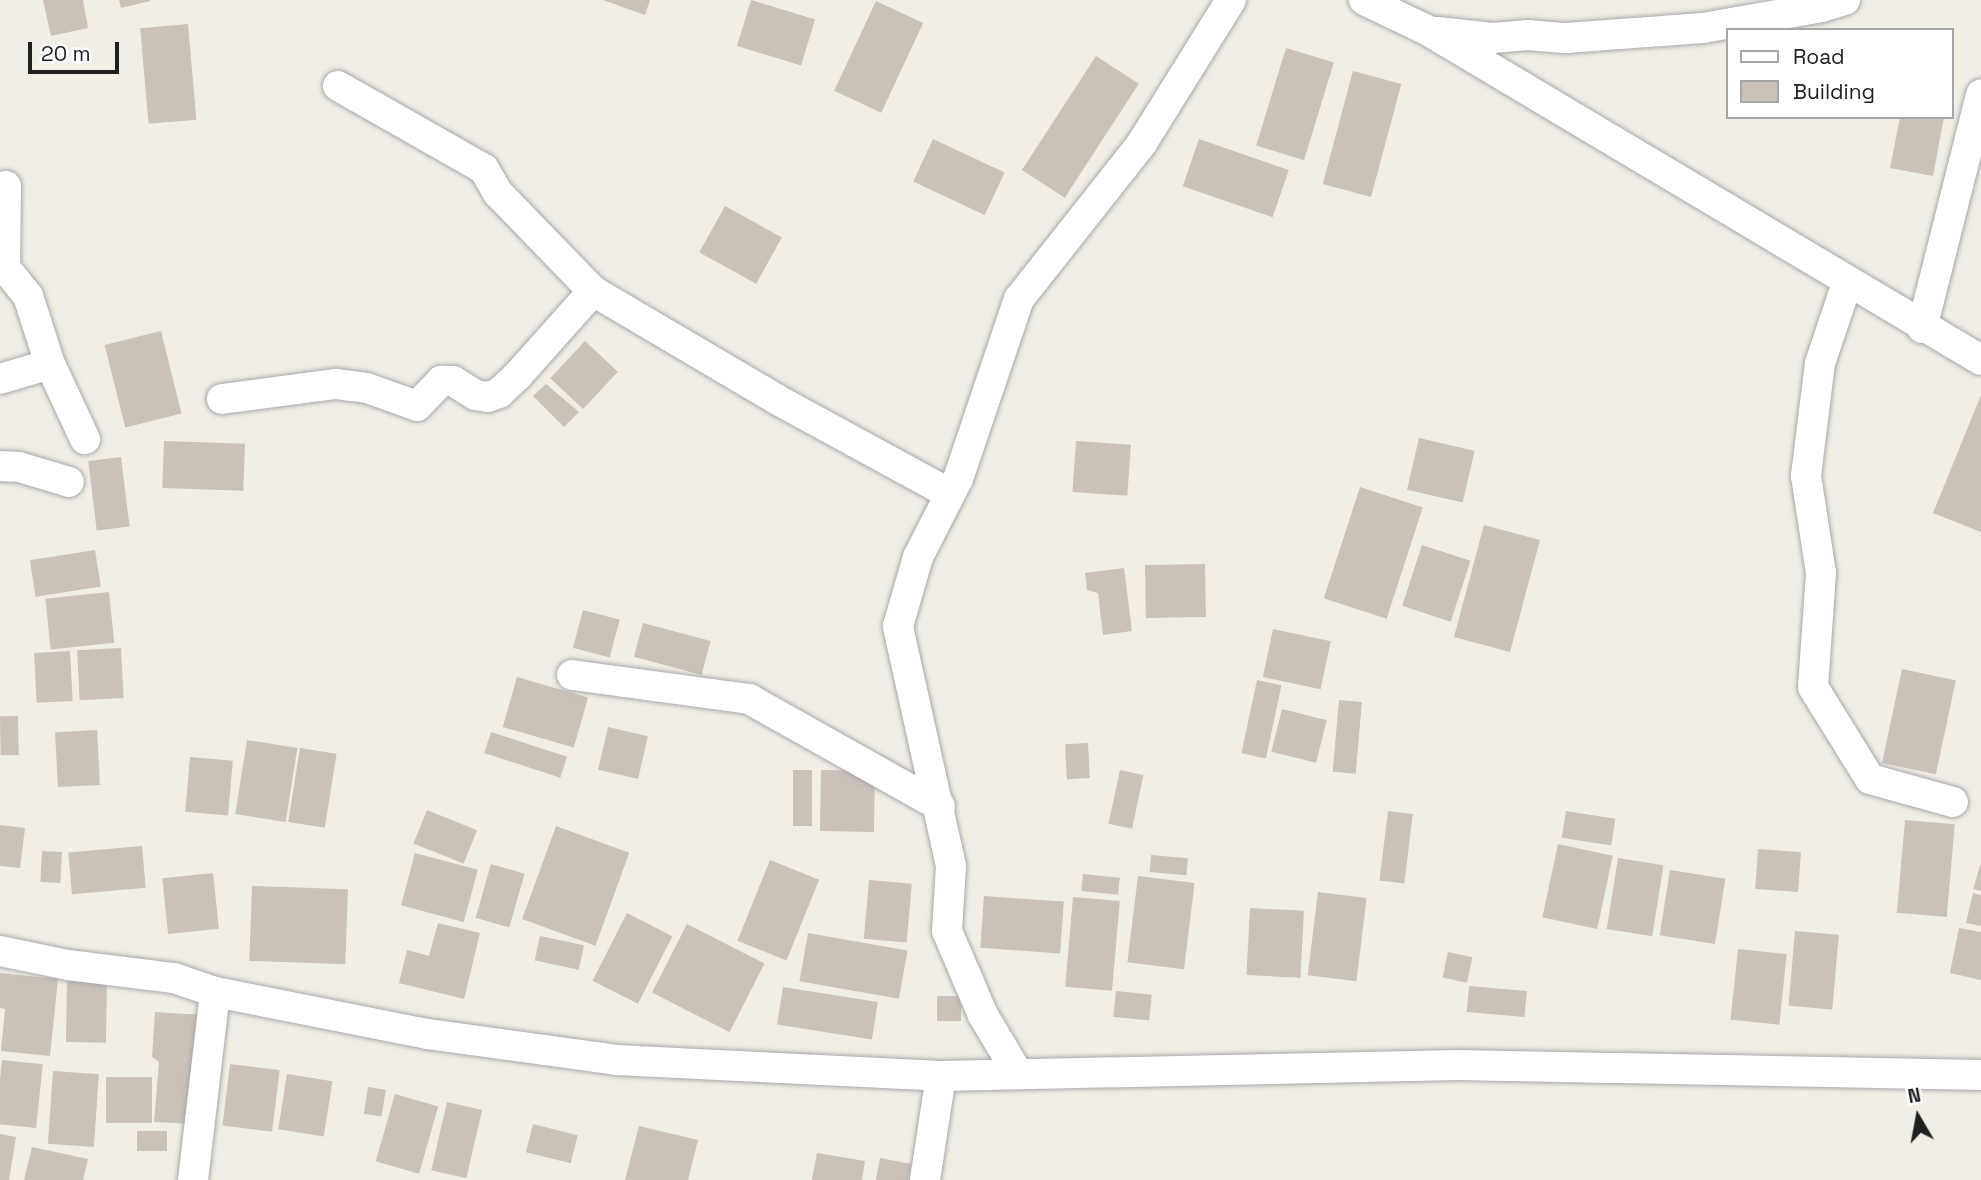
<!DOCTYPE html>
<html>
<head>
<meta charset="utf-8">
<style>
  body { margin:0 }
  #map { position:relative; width:1981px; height:1180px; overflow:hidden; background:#f1eee6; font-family:"Space Grotesk",sans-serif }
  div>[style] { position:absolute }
  .building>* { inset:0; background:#cac1b8; transform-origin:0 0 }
  .roads { filter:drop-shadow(0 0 2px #a7a7a7) drop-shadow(0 0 2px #a7a7a7) }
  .minor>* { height:30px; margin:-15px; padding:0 15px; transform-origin:15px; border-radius:15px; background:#fff }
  span { translate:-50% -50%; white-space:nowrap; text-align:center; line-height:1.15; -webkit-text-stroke:5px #fff; paint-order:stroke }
  .legend { position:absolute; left:1726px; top:28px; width:228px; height:91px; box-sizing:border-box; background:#fff; border:2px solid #a6a6a6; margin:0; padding:9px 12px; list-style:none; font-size:21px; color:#202020 }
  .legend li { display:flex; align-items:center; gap:14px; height:35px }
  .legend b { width:35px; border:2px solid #a6a6a6 }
  .north { position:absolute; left:1883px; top:1082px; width:70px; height:70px; -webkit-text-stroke:5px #fff; paint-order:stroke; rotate:350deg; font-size:19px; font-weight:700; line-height:28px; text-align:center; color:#202020 }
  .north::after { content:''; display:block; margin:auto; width:24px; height:32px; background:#202020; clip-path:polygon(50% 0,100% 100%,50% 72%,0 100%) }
  .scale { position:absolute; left:28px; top:42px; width:91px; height:32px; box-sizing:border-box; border:4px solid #202020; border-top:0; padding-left:9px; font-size:21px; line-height:24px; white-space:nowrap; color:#202020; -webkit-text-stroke:5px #fff; paint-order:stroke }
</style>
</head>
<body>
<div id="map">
  <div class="building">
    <div style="clip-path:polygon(43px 0,83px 0,88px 28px,51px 36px)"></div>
    <div style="clip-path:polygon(119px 0,150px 0,150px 1px,121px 8px)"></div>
    <div style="clip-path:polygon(603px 0,650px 0,645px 15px)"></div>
    <div style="left:751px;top:0;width:67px;height:48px;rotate:17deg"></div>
    <div style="left:876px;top:1px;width:52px;height:99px;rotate:25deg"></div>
    <div style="left:188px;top:24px;width:96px;height:48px;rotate:85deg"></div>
    <div style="left:1286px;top:48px;width:50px;height:102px;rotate:17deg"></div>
    <div style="left:1096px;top:56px;width:51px;height:136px;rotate:33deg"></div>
    <div style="left:1353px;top:71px;width:50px;height:117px;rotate:15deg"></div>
    <div style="clip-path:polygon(1900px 117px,1944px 117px,1933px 176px,1890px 168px)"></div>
    <div style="left:933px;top:139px;width:79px;height:47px;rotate:25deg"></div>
    <div style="left:1199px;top:139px;width:95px;height:50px;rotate:19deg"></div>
    <div style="left:725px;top:206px;width:65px;height:53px;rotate:29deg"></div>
    <div style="left:161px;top:331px;width:85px;height:58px;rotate:76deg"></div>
    <div style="left:585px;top:341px;width:45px;height:51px;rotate:43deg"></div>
    <div style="clip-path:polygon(546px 384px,579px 412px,564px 427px,533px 396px)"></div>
    <div style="clip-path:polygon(1981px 395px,1981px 532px,1933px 513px)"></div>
    <div style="left:1419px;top:438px;width:57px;height:53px;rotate:13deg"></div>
    <div style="left:164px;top:441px;width:81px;height:47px;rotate:2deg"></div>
    <div style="left:1076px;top:441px;width:55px;height:51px;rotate:4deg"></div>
    <div style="left:121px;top:457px;width:70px;height:33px;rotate:83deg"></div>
    <div style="left:1360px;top:487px;width:66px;height:117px;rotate:18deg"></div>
    <div style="left:1484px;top:525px;width:58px;height:116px;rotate:15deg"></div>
    <div style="left:1422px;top:545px;width:51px;height:64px;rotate:18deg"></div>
    <div style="left:95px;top:550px;width:37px;height:66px;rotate:81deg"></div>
    <div style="left:1205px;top:564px;width:53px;height:60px;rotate:89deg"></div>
    <div style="clip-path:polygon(1124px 568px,1132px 631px,1103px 635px,1098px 593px,1087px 590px,1085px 573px)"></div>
    <div style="left:109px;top:592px;width:51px;height:64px;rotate:84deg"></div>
    <div style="left:583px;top:610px;width:38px;height:39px;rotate:15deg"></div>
    <div style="left:643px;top:623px;width:70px;height:35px;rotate:15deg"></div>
    <div style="left:1273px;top:629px;width:59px;height:49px;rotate:12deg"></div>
    <div style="left:121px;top:648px;width:50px;height:44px;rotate:87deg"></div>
    <div style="left:70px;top:651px;width:50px;height:36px;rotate:87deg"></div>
    <div style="left:1902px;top:669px;width:55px;height:96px;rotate:12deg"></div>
    <div style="left:517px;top:677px;width:74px;height:52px;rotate:16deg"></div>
    <div style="left:1257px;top:680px;width:25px;height:75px;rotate:12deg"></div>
    <div style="left:1339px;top:700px;width:23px;height:72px;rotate:5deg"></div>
    <div style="left:1282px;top:709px;width:46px;height:44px;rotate:14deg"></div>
    <div style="left:18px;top:716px;width:39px;height:18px;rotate:89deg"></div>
    <div style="left:608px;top:727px;width:41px;height:44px;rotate:13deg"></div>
    <div style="left:97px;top:730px;width:55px;height:42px;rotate:87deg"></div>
    <div style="left:491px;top:732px;width:80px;height:22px;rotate:18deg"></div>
    <div style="left:247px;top:740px;width:51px;height:75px;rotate:9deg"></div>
    <div style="left:1088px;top:743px;width:35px;height:23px;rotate:87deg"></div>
    <div style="left:300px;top:748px;width:37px;height:75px;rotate:9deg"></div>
    <div style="left:190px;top:757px;width:43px;height:55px;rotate:5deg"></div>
    <div style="left:793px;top:770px;width:19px;height:56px"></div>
    <div style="left:821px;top:770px;width:54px;height:61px;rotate:1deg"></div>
    <div style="left:1120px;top:770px;width:24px;height:55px;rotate:12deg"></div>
    <div style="left:427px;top:810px;width:54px;height:36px;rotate:22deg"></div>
    <div style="left:1388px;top:811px;width:25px;height:70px;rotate:7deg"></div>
    <div style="left:1566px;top:811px;width:50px;height:27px;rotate:9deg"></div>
    <div style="left:1905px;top:820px;width:50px;height:93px;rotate:5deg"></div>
    <div style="clip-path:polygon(0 825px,25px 828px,20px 868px,0 866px)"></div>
    <div style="left:556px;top:826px;width:78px;height:99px;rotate:20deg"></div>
    <div style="left:1558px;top:844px;width:56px;height:75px;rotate:12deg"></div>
    <div style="left:142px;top:846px;width:42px;height:74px;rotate:85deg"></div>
    <div style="left:1758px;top:849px;width:43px;height:40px;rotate:4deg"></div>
    <div style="left:42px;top:851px;width:20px;height:31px;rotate:3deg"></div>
    <div style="left:415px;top:853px;width:65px;height:54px;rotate:15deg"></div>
    <div style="left:1151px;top:855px;width:37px;height:17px;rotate:5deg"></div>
    <div style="left:1618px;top:858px;width:46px;height:72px;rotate:9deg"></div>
    <div style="left:770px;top:860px;width:53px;height:87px;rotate:22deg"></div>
    <div style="clip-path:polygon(1981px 863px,1981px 891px,1973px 889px)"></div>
    <div style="left:491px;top:864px;width:35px;height:56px;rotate:16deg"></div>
    <div style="left:1670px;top:870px;width:56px;height:66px;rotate:9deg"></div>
    <div style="left:213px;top:873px;width:56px;height:51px;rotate:84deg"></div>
    <div style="left:1083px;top:874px;width:37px;height:17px;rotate:6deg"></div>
    <div style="left:1138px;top:876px;width:57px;height:87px;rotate:7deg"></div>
    <div style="left:869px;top:880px;width:43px;height:59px;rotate:5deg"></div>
    <div style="left:252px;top:886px;width:96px;height:75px;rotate:2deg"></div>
    <div style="left:1318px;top:892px;width:49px;height:84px;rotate:7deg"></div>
    <div style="clip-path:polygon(1973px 893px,1981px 895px,1981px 926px,1966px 923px)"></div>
    <div style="left:984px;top:896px;width:80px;height:52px;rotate:4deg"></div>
    <div style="left:1073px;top:897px;width:47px;height:90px;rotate:5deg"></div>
    <div style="left:1250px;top:908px;width:54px;height:67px;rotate:3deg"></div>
    <div style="left:627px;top:913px;width:51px;height:76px;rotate:27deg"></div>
    <div style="clip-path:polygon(438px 923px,480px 933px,464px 999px,399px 983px,407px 950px,429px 956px)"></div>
    <div style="left:687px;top:924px;width:87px;height:77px;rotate:27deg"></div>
    <div style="clip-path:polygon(1959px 928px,1981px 932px,1981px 980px,1950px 973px)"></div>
    <div style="left:1795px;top:931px;width:44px;height:75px;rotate:5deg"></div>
    <div style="left:808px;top:933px;width:101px;height:49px;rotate:10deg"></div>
    <div style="left:540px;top:936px;width:45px;height:25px;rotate:12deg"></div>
    <div style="left:1738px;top:949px;width:49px;height:71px;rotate:6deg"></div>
    <div style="left:1448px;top:952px;width:25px;height:26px;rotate:12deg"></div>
    <div style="clip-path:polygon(0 973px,58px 979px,50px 1056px,1px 1051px,5px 1009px,0 1008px)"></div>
    <div style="left:67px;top:981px;width:40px;height:61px;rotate:1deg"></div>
    <div style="left:1469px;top:986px;width:58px;height:26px;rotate:5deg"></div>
    <div style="left:783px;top:987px;width:96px;height:38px;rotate:9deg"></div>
    <div style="left:1116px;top:991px;width:36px;height:26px;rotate:6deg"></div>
    <div style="left:937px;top:996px;width:24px;height:25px"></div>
    <div style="clip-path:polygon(155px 1012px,203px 1015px,194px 1124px,154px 1122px,159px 1062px,152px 1057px)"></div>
    <div style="left:2px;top:1060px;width:41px;height:64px;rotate:6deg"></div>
    <div style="left:230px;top:1064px;width:50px;height:62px;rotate:7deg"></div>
    <div style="left:53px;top:1071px;width:46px;height:73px;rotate:4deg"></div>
    <div style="left:287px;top:1074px;width:46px;height:56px;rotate:9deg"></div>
    <div style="left:106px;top:1077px;width:46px;height:46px"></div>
    <div style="left:368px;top:1087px;width:18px;height:27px;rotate:9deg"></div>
    <div style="left:395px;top:1094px;width:45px;height:70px;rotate:16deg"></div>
    <div style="left:447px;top:1102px;width:36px;height:70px;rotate:13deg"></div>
    <div style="left:533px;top:1124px;width:46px;height:29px;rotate:14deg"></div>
    <div style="clip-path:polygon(639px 1126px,698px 1140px,688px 1180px,625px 1180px)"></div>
    <div style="left:137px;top:1131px;width:30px;height:20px"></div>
    <div style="clip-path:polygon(0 1134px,16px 1137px,9px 1180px,0 1180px)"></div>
    <div style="clip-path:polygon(32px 1147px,88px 1159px,83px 1180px,24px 1180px)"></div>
    <div style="clip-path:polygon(817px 1153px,865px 1161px,862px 1180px,812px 1180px)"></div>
    <div style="clip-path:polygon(880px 1158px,911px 1164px,908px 1180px,876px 1180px)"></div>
  </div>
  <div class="roads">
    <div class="minor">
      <div style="left:1364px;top:0;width:70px;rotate:25.5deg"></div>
      <div style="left:1427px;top:30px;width:645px;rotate:30.78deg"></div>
      <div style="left:1438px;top:32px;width:55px;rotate:6.2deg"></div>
      <div style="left:1493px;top:38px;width:35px;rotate:-5deg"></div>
      <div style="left:1528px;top:35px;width:38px;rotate:5deg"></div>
      <div style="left:1566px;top:38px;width:137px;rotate:-4.2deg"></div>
      <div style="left:1703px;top:28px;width:121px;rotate:-10deg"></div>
      <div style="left:1822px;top:7px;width:24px;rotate:-17deg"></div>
      <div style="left:338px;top:86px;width:168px;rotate:29.6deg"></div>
      <div style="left:484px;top:169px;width:28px;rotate:60deg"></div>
      <div style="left:498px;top:193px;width:136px;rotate:45.9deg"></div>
      <div style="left:593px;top:291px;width:212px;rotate:30.5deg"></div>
      <div style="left:776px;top:399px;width:198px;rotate:28.6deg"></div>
      <div style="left:1847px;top:283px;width:84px;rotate:108.6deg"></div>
      <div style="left:1820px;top:363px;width:114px;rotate:97.1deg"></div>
      <div style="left:1806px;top:476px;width:98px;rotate:81.2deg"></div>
      <div style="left:1821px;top:573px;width:114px;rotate:94deg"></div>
      <div style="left:1813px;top:687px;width:108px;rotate:58.2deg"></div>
      <div style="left:1870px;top:779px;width:86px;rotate:15.5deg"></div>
      <div style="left:1922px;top:328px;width:241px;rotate:-75.8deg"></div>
      <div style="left:50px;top:364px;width:83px;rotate:65deg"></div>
      <div style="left:0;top:379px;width:52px;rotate:-16.7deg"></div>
      <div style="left:50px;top:364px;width:71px;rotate:-107.9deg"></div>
      <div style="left:28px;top:296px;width:36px;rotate:-129deg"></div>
      <div style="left:5px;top:268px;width:82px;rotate:-89.3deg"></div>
      <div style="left:222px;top:399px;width:115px;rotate:-7.5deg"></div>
      <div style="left:336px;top:384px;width:31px;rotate:7deg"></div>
      <div style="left:367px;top:388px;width:53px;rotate:19.8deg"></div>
      <div style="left:417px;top:406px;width:35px;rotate:-46deg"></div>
      <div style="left:441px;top:381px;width:12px"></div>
      <div style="left:453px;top:381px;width:26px;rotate:32deg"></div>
      <div style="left:475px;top:395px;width:13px;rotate:9deg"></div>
      <div style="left:488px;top:397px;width:12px;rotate:-20deg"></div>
      <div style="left:499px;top:393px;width:26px;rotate:-43deg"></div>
      <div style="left:518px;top:375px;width:113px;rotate:-48.2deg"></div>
      <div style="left:0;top:466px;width:19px;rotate:3deg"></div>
      <div style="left:19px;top:467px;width:52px;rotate:16.7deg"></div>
      <div style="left:572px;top:675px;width:179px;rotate:7.7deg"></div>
      <div style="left:749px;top:699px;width:219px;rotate:29.3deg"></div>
      <div style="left:0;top:951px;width:69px;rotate:11.6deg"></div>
      <div style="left:68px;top:965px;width:107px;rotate:7deg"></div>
      <div style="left:174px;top:978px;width:43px;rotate:18.9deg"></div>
      <div style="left:215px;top:992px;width:216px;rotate:11.2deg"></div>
      <div style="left:427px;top:1034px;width:191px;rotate:7.8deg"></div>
      <div style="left:616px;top:1060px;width:325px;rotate:2.8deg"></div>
      <div style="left:941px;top:1076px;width:517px;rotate:-1.22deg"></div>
      <div style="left:1458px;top:1065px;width:523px;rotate:1.1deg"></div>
      <div style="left:1018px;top:1074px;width:69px;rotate:-120.7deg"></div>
      <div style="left:983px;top:1015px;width:91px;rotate:-113.2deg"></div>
      <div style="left:947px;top:931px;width:65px;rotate:-86.5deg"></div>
      <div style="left:951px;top:866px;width:246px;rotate:-102.5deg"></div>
      <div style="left:898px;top:626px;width:72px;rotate:-73.8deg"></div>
      <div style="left:918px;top:557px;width:88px;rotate:-62.9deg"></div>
      <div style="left:958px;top:479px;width:190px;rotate:-71.3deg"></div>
      <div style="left:1019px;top:299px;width:199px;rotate:-51.7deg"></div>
      <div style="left:1142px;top:143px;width:168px;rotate:-58.1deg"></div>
      <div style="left:193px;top:1180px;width:189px;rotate:-83.3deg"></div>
      <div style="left:925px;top:1180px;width:105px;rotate:-81.3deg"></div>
    </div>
  </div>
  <ul class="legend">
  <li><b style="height:9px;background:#fff"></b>Road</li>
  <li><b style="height:19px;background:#cac1b8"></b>Building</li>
  </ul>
  <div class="north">N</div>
  <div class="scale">20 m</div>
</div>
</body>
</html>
